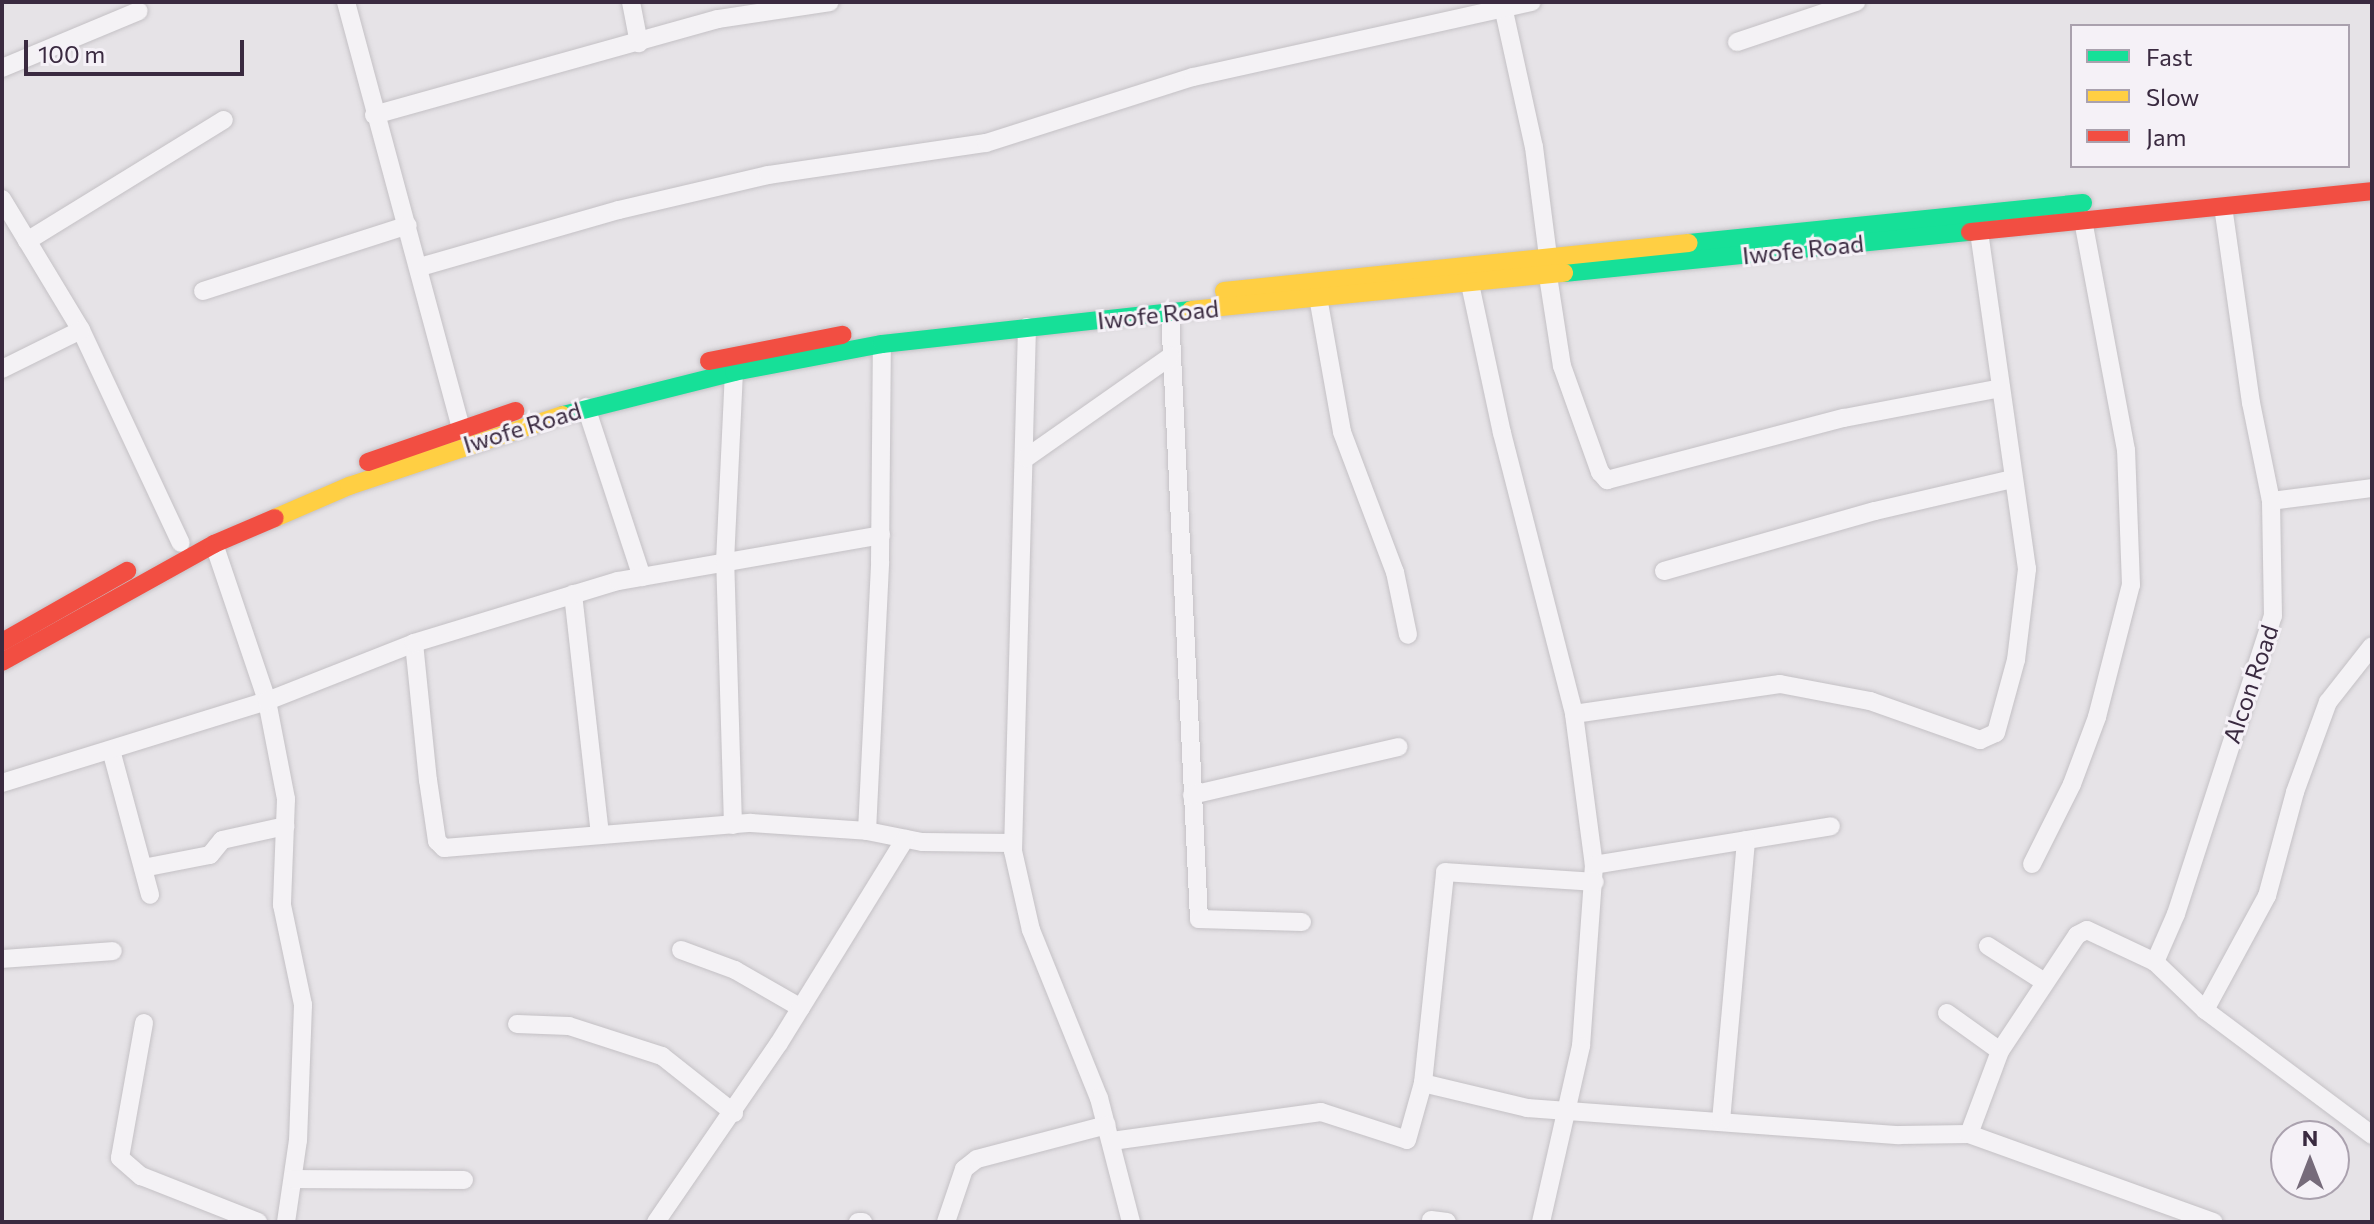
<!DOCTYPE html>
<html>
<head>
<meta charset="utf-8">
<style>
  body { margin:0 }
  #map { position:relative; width:2374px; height:1224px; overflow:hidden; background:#e6e3e7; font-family:Commissioner,sans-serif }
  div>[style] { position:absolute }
  .roads { filter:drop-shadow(0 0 2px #c4c1c5) drop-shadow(0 0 2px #c4c1c5) }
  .street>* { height:18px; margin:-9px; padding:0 9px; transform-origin:9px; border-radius:9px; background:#f4f2f5 }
  .fast>* { height:18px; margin:-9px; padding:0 9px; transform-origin:9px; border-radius:9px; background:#16e098 }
  .slow>* { height:18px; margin:-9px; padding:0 9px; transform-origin:9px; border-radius:9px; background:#ffcf43 }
  .jam>* { height:18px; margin:-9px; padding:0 9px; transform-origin:9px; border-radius:9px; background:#f24e42 }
  span { translate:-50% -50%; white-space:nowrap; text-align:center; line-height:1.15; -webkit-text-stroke:6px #f5f1f7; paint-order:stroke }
  .street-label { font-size:24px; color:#3a2a40 }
  .frame { position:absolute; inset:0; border:4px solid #3a2a40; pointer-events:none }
  .legend { position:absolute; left:2070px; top:24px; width:280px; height:144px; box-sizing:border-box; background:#f5f1f7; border:2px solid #aaa1ae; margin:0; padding:10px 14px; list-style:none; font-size:24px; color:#3a2a40 }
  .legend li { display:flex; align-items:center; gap:16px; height:40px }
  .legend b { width:40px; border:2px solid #aaa1ae }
  .north { position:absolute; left:2270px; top:1120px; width:80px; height:80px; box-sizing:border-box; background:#f5f1f7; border:2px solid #aaa1ae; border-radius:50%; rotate:0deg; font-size:22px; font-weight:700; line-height:32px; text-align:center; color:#3a2a40 }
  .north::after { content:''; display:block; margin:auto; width:28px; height:36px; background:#766b7a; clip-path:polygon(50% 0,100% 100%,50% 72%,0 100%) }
  .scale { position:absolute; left:24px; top:40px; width:220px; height:36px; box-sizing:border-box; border:4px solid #3a2a40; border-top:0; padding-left:10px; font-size:24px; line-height:28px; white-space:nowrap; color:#3a2a40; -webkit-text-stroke:6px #f5f1f7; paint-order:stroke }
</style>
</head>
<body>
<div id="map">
  <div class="roads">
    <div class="street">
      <div style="left:346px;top:2px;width:440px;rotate:74.9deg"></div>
      <div style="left:631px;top:2px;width:42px;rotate:79deg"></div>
      <div style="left:1502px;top:2px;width:148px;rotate:77.6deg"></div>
      <div style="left:1534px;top:147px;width:110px;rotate:82.7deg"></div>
      <div style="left:1737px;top:42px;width:126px;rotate:-18.6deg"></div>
      <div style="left:2px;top:68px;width:148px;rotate:-22.6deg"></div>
      <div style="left:374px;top:115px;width:357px;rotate:-15.6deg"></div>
      <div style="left:718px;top:19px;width:113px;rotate:-8.6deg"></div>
      <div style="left:2px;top:199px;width:153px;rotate:58.9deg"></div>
      <div style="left:81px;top:330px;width:235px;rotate:64.9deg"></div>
      <div style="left:27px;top:241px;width:231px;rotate:-31.6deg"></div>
      <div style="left:420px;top:267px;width:207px;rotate:-16deg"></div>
      <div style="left:619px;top:210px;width:153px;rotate:-13.2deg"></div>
      <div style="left:768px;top:175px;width:220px;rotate:-8.4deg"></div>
      <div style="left:986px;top:143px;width:217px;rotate:-17.7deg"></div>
      <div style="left:1193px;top:77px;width:347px;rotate:-12.5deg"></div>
      <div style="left:1548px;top:276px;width:91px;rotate:81.2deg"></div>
      <div style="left:1562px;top:366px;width:113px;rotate:70.3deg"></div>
      <div style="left:1600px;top:472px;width:11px;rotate:49deg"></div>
      <div style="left:1607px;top:480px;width:245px;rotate:-14.7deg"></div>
      <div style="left:1844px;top:418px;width:160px;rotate:-10.8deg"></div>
      <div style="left:1470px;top:284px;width:152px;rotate:77.9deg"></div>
      <div style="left:1502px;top:433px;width:290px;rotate:75.6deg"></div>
      <div style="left:1574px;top:714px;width:152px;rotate:82.5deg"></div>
      <div style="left:1594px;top:865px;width:181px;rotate:94.1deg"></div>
      <div style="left:1581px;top:1046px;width:180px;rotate:102.8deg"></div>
      <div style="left:203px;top:291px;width:215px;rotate:-17.8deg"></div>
      <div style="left:1318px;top:297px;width:137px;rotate:79.9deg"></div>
      <div style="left:1342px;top:432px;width:150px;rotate:69.3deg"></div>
      <div style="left:1395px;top:572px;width:64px;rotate:78.3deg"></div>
      <div style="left:1170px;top:313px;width:607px;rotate:87.26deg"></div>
      <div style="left:1199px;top:919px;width:103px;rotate:1.7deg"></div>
      <div style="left:1027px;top:327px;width:524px;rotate:91.53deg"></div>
      <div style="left:1013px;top:851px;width:81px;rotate:77.2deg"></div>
      <div style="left:1031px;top:930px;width:181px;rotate:68deg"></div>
      <div style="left:1099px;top:1098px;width:128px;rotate:75.5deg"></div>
      <div style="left:2px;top:369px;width:88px;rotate:-26.3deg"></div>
      <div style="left:586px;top:407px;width:179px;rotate:71.8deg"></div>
      <div style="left:1026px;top:458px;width:177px;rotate:-35.1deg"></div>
      <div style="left:2271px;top:501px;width:102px;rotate:-7.3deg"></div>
      <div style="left:214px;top:544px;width:166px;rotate:71.3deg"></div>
      <div style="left:267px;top:701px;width:100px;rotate:79deg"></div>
      <div style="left:286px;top:799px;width:106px;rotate:92.2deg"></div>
      <div style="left:282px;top:905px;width:102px;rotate:78.1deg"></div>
      <div style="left:303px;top:1005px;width:135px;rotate:92.1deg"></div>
      <div style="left:298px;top:1140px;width:83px;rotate:98.3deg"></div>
      <div style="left:1664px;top:571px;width:219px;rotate:-15.9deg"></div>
      <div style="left:1875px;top:511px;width:141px;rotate:-13.1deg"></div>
      <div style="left:573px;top:594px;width:242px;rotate:83.6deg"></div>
      <div style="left:414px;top:643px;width:138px;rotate:84.2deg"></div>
      <div style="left:428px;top:780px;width:62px;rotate:81.6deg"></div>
      <div style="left:437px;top:841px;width:10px;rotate:45deg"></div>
      <div style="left:444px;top:848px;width:308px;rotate:-4.7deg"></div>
      <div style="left:751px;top:823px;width:116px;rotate:3.9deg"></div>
      <div style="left:867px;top:831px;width:56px;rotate:11.3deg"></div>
      <div style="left:922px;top:842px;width:90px;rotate:0.6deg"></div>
      <div style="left:1574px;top:714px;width:208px;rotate:-8.3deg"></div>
      <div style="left:1780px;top:684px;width:92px;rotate:10.7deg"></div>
      <div style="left:1870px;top:701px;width:117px;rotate:19.5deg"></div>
      <div style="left:1980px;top:740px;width:17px;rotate:-24deg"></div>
      <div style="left:1996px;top:733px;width:76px;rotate:-74.7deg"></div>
      <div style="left:2016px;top:660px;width:92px;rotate:-83.1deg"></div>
      <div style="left:2027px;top:569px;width:340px;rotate:-98.1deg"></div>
      <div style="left:111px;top:750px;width:150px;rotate:74.9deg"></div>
      <div style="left:2px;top:783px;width:277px;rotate:-17.2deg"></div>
      <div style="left:267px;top:701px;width:158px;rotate:-21.5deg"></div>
      <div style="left:414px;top:643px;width:213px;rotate:-16.9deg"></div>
      <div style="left:618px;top:581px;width:267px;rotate:-9.9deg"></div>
      <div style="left:1192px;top:795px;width:212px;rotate:-13.1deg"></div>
      <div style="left:733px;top:825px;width:263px;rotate:-91.7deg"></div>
      <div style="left:725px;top:562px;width:190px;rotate:-87.3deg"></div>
      <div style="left:867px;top:831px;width:270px;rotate:-87.2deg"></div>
      <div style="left:880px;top:561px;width:217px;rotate:-89.5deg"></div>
      <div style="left:2032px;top:864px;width:89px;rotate:-63.4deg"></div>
      <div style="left:2072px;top:784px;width:72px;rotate:-69.5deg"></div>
      <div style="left:2097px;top:717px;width:136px;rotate:-75.6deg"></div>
      <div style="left:2131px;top:585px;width:135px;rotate:-92.1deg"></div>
      <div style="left:2126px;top:450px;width:234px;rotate:-100.6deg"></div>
      <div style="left:1594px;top:865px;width:240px;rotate:-9.3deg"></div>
      <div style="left:143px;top:868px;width:68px;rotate:-11deg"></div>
      <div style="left:210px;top:855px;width:19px;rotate:-51deg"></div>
      <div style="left:222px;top:840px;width:65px;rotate:-12.5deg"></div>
      <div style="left:1988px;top:946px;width:65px;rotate:32.5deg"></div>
      <div style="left:681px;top:950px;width:58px;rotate:20.3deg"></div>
      <div style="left:735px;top:970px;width:76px;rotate:29.9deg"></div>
      <div style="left:2px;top:959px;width:111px;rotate:-4.1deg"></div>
      <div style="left:2155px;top:962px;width:52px;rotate:-66.4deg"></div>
      <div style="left:2176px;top:914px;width:313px;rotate:-72deg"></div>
      <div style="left:2273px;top:616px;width:115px;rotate:-91deg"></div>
      <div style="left:2271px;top:501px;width:100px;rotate:-101.5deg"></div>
      <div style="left:2251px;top:403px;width:198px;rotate:-98.1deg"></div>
      <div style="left:2205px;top:1010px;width:130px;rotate:-61.5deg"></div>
      <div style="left:2267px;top:896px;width:108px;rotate:-74.9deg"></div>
      <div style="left:2295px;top:792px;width:96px;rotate:-69.9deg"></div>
      <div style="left:2328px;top:702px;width:71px;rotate:-51.8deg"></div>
      <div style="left:1947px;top:1013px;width:65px;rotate:35.6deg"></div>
      <div style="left:144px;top:1023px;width:137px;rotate:100.1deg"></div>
      <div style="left:120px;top:1158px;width:28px;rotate:41deg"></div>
      <div style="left:141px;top:1176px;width:126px;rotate:21.5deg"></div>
      <div style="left:517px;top:1024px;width:52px;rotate:2.2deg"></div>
      <div style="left:569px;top:1026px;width:98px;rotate:17.9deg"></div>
      <div style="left:662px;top:1056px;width:92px;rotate:38.4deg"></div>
      <div style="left:1423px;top:1083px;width:107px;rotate:13.5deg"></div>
      <div style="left:1527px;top:1108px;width:373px;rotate:4.2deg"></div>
      <div style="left:1899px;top:1135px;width:70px;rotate:-0.8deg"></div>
      <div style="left:1969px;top:1134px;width:260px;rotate:19.8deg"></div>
      <div style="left:1721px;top:1121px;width:282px;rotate:-84.9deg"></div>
      <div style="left:1969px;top:1134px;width:89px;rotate:-69.5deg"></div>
      <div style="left:2000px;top:1051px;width:139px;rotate:-56.4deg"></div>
      <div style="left:2077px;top:935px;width:11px;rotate:-27deg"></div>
      <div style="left:2087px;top:930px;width:75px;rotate:25.2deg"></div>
      <div style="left:2155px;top:962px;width:69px;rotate:43.8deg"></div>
      <div style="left:2205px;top:1010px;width:209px;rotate:36.8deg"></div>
      <div style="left:1112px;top:1141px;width:211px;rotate:-7.9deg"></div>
      <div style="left:1321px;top:1112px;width:90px;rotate:18deg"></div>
      <div style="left:1407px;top:1140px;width:59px;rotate:-74.3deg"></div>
      <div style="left:1423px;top:1083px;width:212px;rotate:-84deg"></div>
      <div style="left:1445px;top:872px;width:150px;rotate:3.8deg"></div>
      <div style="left:293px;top:1179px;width:171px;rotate:0.3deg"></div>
      <div style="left:1431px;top:1220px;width:16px;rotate:7deg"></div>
      <div style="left:656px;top:1222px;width:217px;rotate:-55.5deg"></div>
      <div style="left:779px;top:1043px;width:240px;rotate:-58.3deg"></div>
      <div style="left:858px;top:1222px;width:5px"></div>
      <div style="left:946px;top:1222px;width:56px;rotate:-71.2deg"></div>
      <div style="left:964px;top:1169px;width:16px;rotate:-38deg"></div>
      <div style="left:977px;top:1159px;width:134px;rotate:-14.7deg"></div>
    </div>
    <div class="fast">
      <div style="left:1689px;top:243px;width:396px;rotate:-5.8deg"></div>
      <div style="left:1564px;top:273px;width:408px;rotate:-5.8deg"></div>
      <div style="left:563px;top:415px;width:176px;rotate:-14.1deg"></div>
      <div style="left:734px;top:372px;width:151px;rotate:-10.7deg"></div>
      <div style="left:882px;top:344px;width:311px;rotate:-6.3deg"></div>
    </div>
    <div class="slow">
      <div style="left:1224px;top:291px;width:467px;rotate:-5.9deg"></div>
      <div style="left:1191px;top:310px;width:375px;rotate:-5.7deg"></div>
      <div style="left:275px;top:518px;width:81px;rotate:-23.4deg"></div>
      <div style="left:349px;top:486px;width:225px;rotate:-18.4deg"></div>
    </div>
    <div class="jam">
      <div style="left:1970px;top:232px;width:404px;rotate:-5.8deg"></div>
      <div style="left:709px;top:361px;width:136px;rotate:-11.1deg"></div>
      <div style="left:368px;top:462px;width:156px;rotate:-19.1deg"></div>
      <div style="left:2px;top:642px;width:144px;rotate:-29.6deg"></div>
      <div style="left:2px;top:662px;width:243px;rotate:-29.1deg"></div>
      <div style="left:214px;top:544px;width:66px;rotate:-23.1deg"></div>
    </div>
  </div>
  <div class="street-label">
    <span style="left:1803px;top:249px;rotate:-6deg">Iwofe Road</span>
    <span style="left:1158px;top:314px;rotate:-6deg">Iwofe Road</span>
    <span style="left:522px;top:427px;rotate:-17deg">Iwofe Road</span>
    <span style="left:2250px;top:684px;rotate:-71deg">Alcon Road</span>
  </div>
  <div class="frame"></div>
  <ul class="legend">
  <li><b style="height:10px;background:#16e098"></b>Fast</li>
  <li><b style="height:10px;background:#ffcf43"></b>Slow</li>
  <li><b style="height:10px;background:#f24e42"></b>Jam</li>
  </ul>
  <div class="north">N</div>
  <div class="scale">100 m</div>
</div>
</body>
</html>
